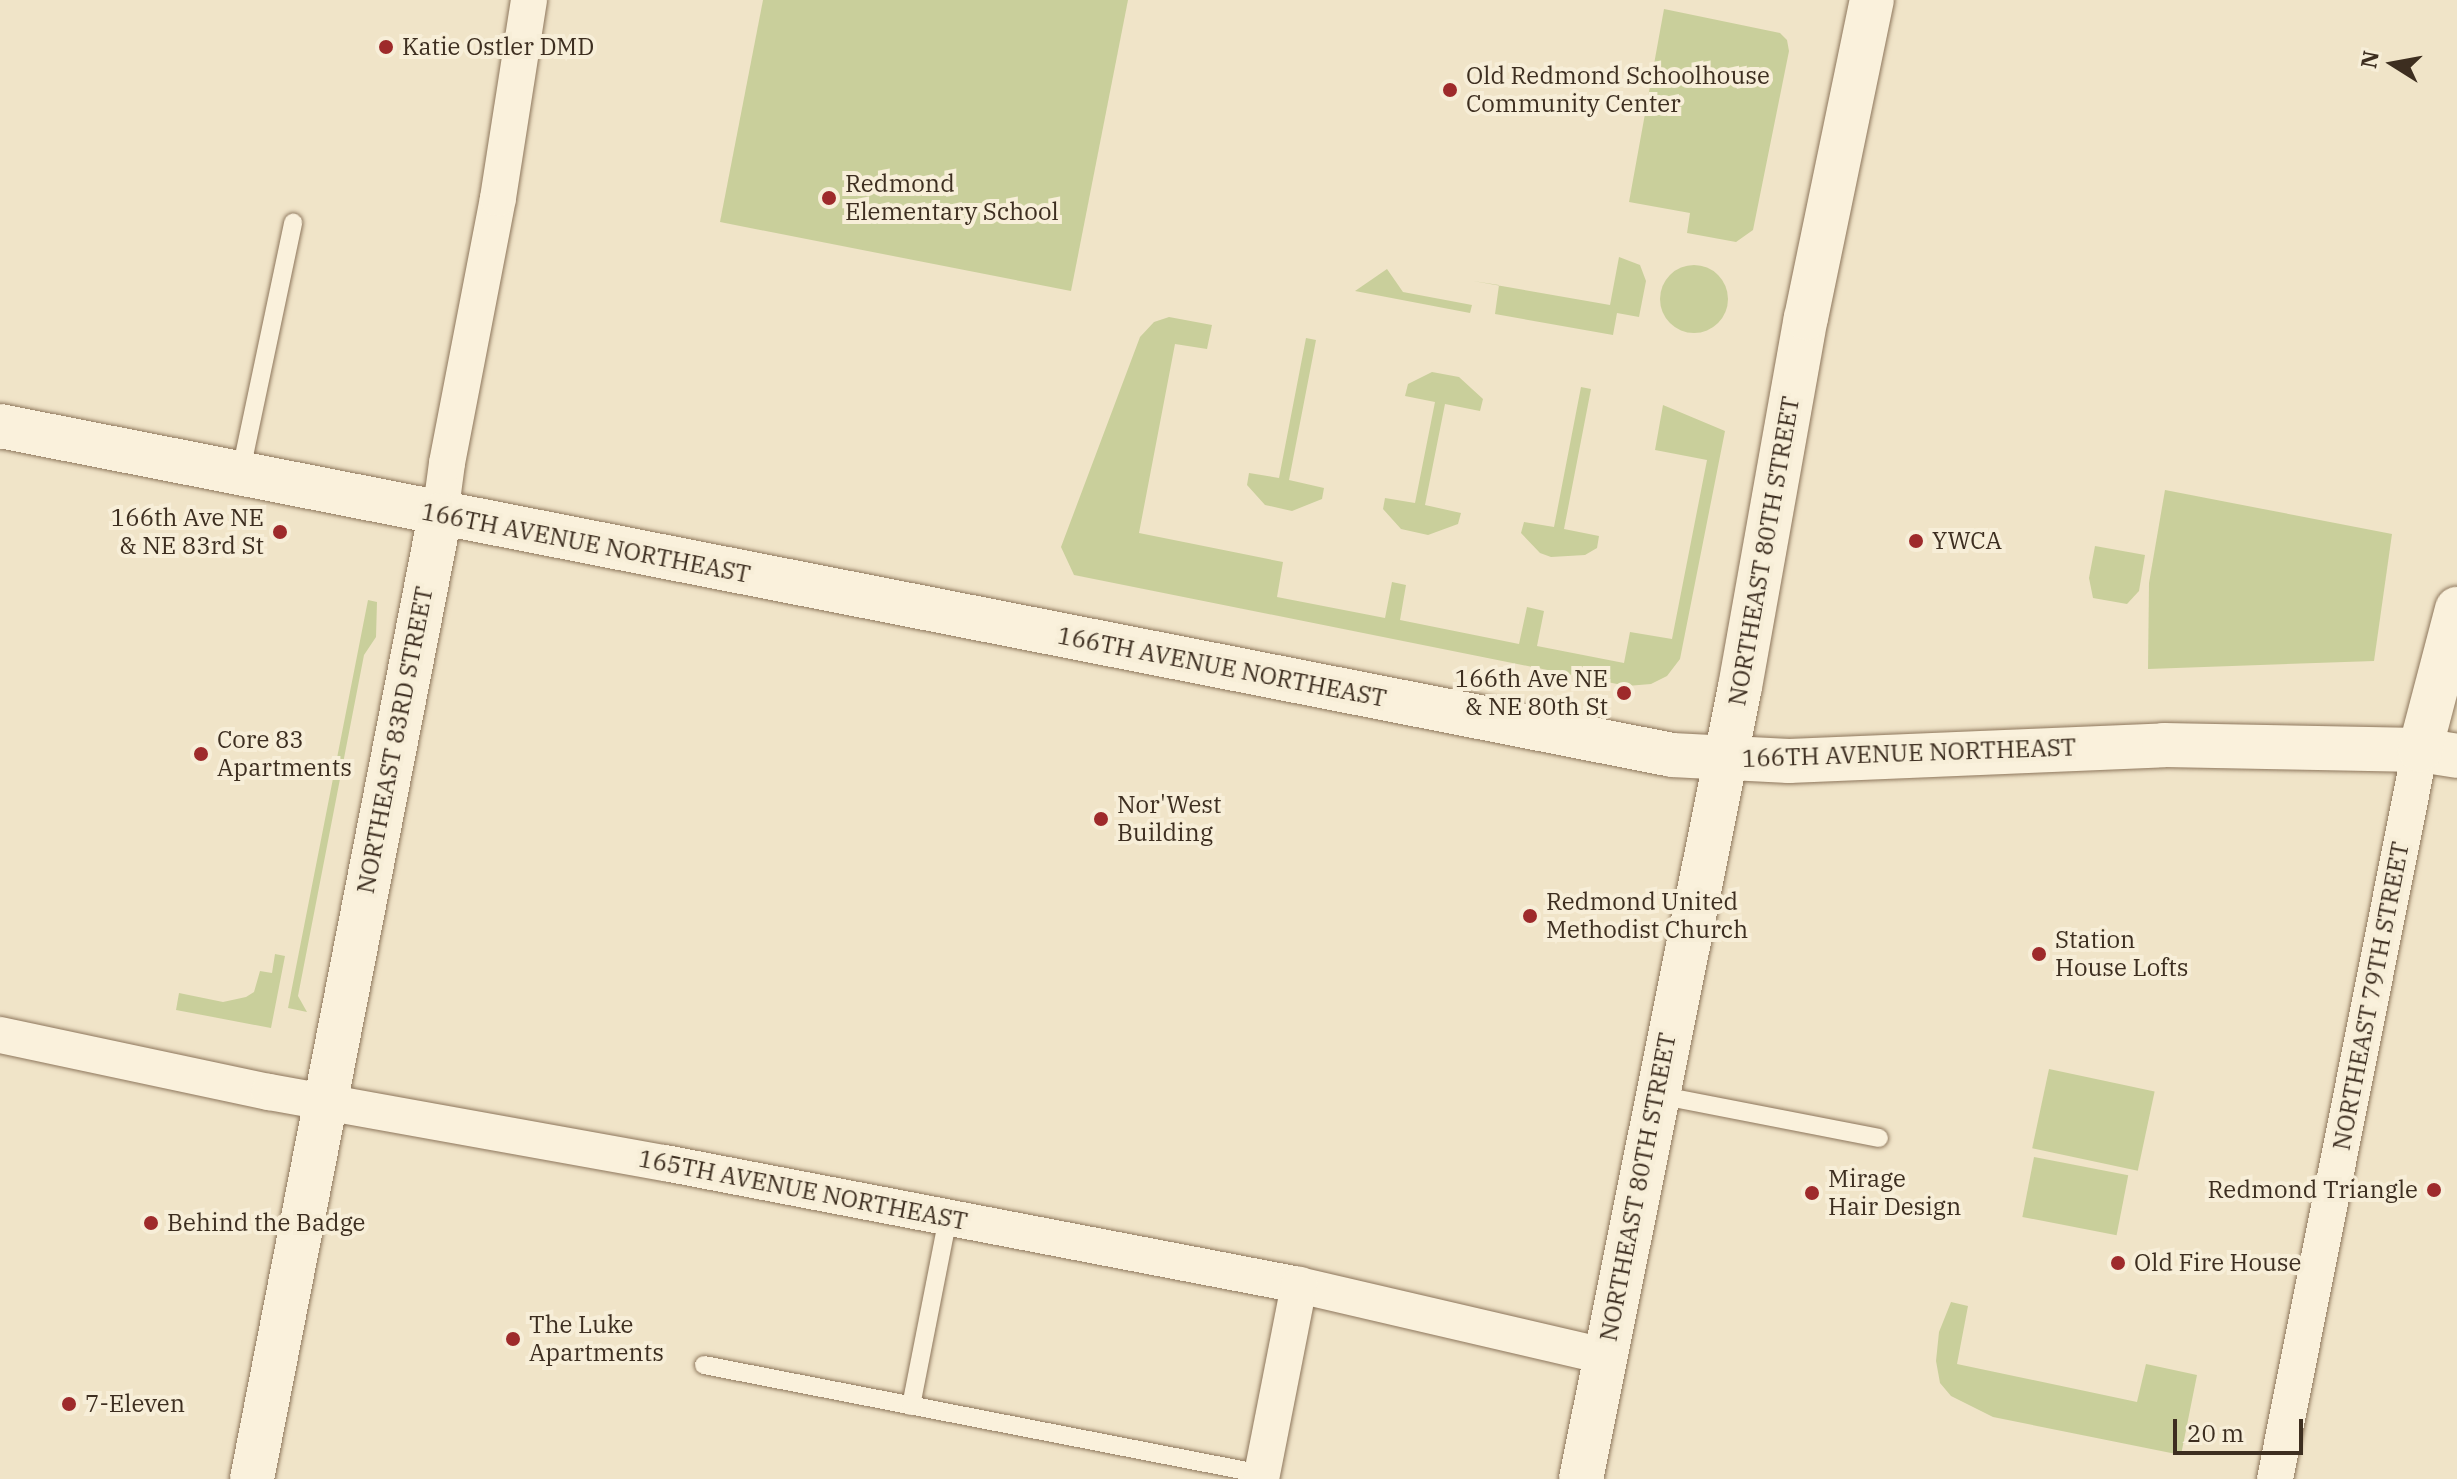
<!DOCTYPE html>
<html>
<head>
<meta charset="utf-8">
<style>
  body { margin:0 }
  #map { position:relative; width:2457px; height:1479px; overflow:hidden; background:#f0e4c8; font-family:"IBM Plex Serif",serif }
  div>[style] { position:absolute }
  .green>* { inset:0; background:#c9cf9b; transform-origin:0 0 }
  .round { border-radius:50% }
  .roads { filter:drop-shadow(0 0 2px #8d765c) drop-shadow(0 0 2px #8d765c) }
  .service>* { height:18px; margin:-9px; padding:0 9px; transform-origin:9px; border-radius:9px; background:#faf1dc }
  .minor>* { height:36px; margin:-18px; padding:0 18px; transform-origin:18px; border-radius:18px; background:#faf1dc }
  .tertiary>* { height:44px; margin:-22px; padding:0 22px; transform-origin:22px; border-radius:22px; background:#faf1dc }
  .dots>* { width:22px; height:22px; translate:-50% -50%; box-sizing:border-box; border:4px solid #f7eed8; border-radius:50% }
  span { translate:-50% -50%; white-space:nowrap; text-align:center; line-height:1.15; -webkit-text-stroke:8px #f7eed8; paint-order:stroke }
  .poi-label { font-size:24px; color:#3d2e20 }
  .left { translate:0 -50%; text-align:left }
  .right { translate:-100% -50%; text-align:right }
  .street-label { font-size:24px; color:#3d2e20 }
  .north { position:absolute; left:2353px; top:24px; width:80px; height:80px; -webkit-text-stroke:6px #f7eed8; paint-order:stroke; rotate:281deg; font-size:22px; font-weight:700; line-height:32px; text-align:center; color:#3d2e20 }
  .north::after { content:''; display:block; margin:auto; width:28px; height:36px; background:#3d2e20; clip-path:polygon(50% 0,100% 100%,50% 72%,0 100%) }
  .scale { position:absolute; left:2173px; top:1419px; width:130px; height:36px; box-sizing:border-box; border:4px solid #3d2e20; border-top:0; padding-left:10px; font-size:24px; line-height:28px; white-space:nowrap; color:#3d2e20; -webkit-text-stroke:6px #f7eed8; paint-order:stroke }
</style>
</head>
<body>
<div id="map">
  <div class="green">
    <div style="clip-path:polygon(763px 0,1128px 0,1071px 291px,720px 222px)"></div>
    <div style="clip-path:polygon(1664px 9px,1780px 33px,1787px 40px,1789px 51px,1753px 230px,1736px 242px,1687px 233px,1690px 213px,1629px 202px)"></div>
    <div style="clip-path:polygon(1619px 257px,1640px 265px,1646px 281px,1639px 317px,1617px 313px,1613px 335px,1495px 314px,1499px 285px,1473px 281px,1610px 305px)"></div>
    <div class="round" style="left:1660px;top:265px;width:68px;height:68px"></div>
    <div style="clip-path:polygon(1387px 269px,1403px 292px,1472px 305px,1470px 313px,1355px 291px)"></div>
    <div style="clip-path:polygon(1169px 317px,1212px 325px,1207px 349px,1175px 344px,1139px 533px,1283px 562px,1277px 597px,1385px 618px,1392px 582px,1406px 585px,1400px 620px,1519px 644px,1527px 607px,1544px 611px,1537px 646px,1624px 663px,1630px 632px,1672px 639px,1707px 460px,1655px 450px,1663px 405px,1725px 431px,1680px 659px,1667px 676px,1651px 684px,1627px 686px,1074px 575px,1061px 547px,1140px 337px,1154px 322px)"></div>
    <div style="clip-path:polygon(1306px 338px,1316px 340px,1289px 480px,1324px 488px,1322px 499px,1292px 511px,1265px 505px,1247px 485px,1249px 473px,1279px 478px)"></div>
    <div style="clip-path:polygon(1432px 372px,1459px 377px,1483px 399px,1480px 411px,1445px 404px,1425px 505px,1461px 513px,1458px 524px,1428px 535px,1401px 529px,1383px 509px,1385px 498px,1415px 503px,1435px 402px,1405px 396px,1408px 384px)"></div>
    <div style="clip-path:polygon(1581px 387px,1591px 389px,1564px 529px,1599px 536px,1597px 548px,1585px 555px,1551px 557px,1540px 553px,1521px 533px,1524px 522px,1554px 527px)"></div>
    <div style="clip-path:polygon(2165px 490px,2392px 534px,2374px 661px,2148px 669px,2149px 583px)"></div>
    <div style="clip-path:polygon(2095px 546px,2145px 555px,2139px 591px,2127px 604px,2093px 598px,2089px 578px)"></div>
    <div style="clip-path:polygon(368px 600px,377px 602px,376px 637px,364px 655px,298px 996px,307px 1012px,288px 1008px)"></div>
    <div style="clip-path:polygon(275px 954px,285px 956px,271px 1028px,176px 1010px,179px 993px,223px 1002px,246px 997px,254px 992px,260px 971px,272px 973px)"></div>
    <div style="left:2049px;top:1069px;width:108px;height:81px;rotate:12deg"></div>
    <div style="left:2034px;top:1157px;width:96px;height:61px;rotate:11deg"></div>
    <div style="clip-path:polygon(1951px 1302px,1968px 1306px,1957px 1364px,2137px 1402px,2146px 1364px,2197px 1375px,2181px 1455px,1993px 1417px,1951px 1396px,1940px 1383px,1936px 1361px,1939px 1332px)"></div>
  </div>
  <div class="roads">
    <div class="service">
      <div style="left:240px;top:475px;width:258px;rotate:-78.1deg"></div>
      <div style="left:1658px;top:1095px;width:225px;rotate:11deg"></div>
      <div style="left:704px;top:1365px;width:569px;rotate:11.05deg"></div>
      <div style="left:911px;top:1406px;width:193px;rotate:-78.9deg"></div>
    </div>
    <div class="minor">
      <div style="left:440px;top:515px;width:52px;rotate:-82.3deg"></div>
      <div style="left:447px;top:463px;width:270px;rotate:-79.1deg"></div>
      <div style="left:498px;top:198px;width:200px;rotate:-81.1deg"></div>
      <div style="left:0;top:1035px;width:275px;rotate:12deg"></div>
      <div style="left:269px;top:1092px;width:402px;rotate:10.2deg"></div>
      <div style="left:665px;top:1163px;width:646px;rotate:10.89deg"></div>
      <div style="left:1299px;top:1285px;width:313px;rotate:13.1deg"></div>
      <div style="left:1261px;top:1479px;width:198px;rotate:-78.9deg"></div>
      <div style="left:2275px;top:1479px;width:743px;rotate:-78.75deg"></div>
    </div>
    <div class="tertiary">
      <div style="left:0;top:426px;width:1704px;rotate:11.13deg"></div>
      <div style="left:1672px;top:755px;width:117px;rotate:2.9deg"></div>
      <div style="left:1789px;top:761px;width:375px;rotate:-2.4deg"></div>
      <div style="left:2164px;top:745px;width:256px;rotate:1.1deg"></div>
      <div style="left:2420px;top:750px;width:37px;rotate:9deg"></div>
      <div style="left:2420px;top:750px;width:146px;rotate:-75.3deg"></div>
      <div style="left:252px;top:1479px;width:982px;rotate:-78.96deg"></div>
      <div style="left:1581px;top:1479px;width:808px;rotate:-78.65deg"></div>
      <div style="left:1740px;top:687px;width:375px;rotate:-79.9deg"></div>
      <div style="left:1806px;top:318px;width:325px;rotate:-78.3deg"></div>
    </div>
  </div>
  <div class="dots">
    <div style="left:386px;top:47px;background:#9e2a2b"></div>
    <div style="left:1450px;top:90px;background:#9e2a2b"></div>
    <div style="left:829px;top:198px;background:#9e2a2b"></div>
    <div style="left:280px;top:532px;background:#9e2a2b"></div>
    <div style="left:1916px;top:541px;background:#9e2a2b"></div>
    <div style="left:1624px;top:693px;background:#9e2a2b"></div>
    <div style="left:201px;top:754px;background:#9e2a2b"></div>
    <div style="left:1101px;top:819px;background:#9e2a2b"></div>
    <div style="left:1530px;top:916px;background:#9e2a2b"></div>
    <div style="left:2039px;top:954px;background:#9e2a2b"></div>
    <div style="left:2434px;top:1190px;background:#9e2a2b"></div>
    <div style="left:1812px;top:1193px;background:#9e2a2b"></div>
    <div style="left:151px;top:1223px;background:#9e2a2b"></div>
    <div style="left:2118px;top:1263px;background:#9e2a2b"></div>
    <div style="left:513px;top:1339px;background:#9e2a2b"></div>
    <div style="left:69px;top:1404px;background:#9e2a2b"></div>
  </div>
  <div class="poi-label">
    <span class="left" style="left:402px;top:47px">Katie Ostler DMD</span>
    <span class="left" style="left:1466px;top:90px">Old Redmond Schoolhouse<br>Community Center</span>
    <span class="left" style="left:845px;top:198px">Redmond<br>Elementary School</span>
    <span class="right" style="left:264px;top:532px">166th Ave NE<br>&amp; NE 83rd St</span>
    <span class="left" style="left:1932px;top:541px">YWCA</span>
    <span class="right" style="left:1608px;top:693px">166th Ave NE<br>&amp; NE 80th St</span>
    <span class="left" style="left:217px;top:754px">Core 83<br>Apartments</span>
    <span class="left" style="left:1117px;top:819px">Nor'West<br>Building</span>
    <span class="left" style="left:1546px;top:916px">Redmond United<br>Methodist Church</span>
    <span class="left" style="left:2055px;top:954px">Station<br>House Lofts</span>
    <span class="left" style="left:1828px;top:1193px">Mirage<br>Hair Design</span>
    <span class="right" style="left:2418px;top:1190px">Redmond Triangle</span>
    <span class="left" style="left:167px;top:1223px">Behind the Badge</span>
    <span class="left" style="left:2134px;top:1263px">Old Fire House</span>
    <span class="left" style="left:529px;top:1339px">The Luke<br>Apartments</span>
    <span class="left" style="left:85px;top:1404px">7-Eleven</span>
  </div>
  <div class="street-label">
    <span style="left:586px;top:543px;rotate:11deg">166TH AVENUE NORTHEAST</span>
    <span style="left:1764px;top:551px;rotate:-80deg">NORTHEAST 80TH STREET</span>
    <span style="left:1222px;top:667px;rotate:11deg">166TH AVENUE NORTHEAST</span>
    <span style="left:395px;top:740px;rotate:-79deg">NORTHEAST 83RD STREET</span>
    <span style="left:1909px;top:753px;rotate:-2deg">166TH AVENUE NORTHEAST</span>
    <span style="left:2371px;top:996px;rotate:-79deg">NORTHEAST 79TH STREET</span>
    <span style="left:1638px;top:1187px;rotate:-79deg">NORTHEAST 80TH STREET</span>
    <span style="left:803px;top:1190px;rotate:11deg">165TH AVENUE NORTHEAST</span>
  </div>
  <div class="north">N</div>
  <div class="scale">20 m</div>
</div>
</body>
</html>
